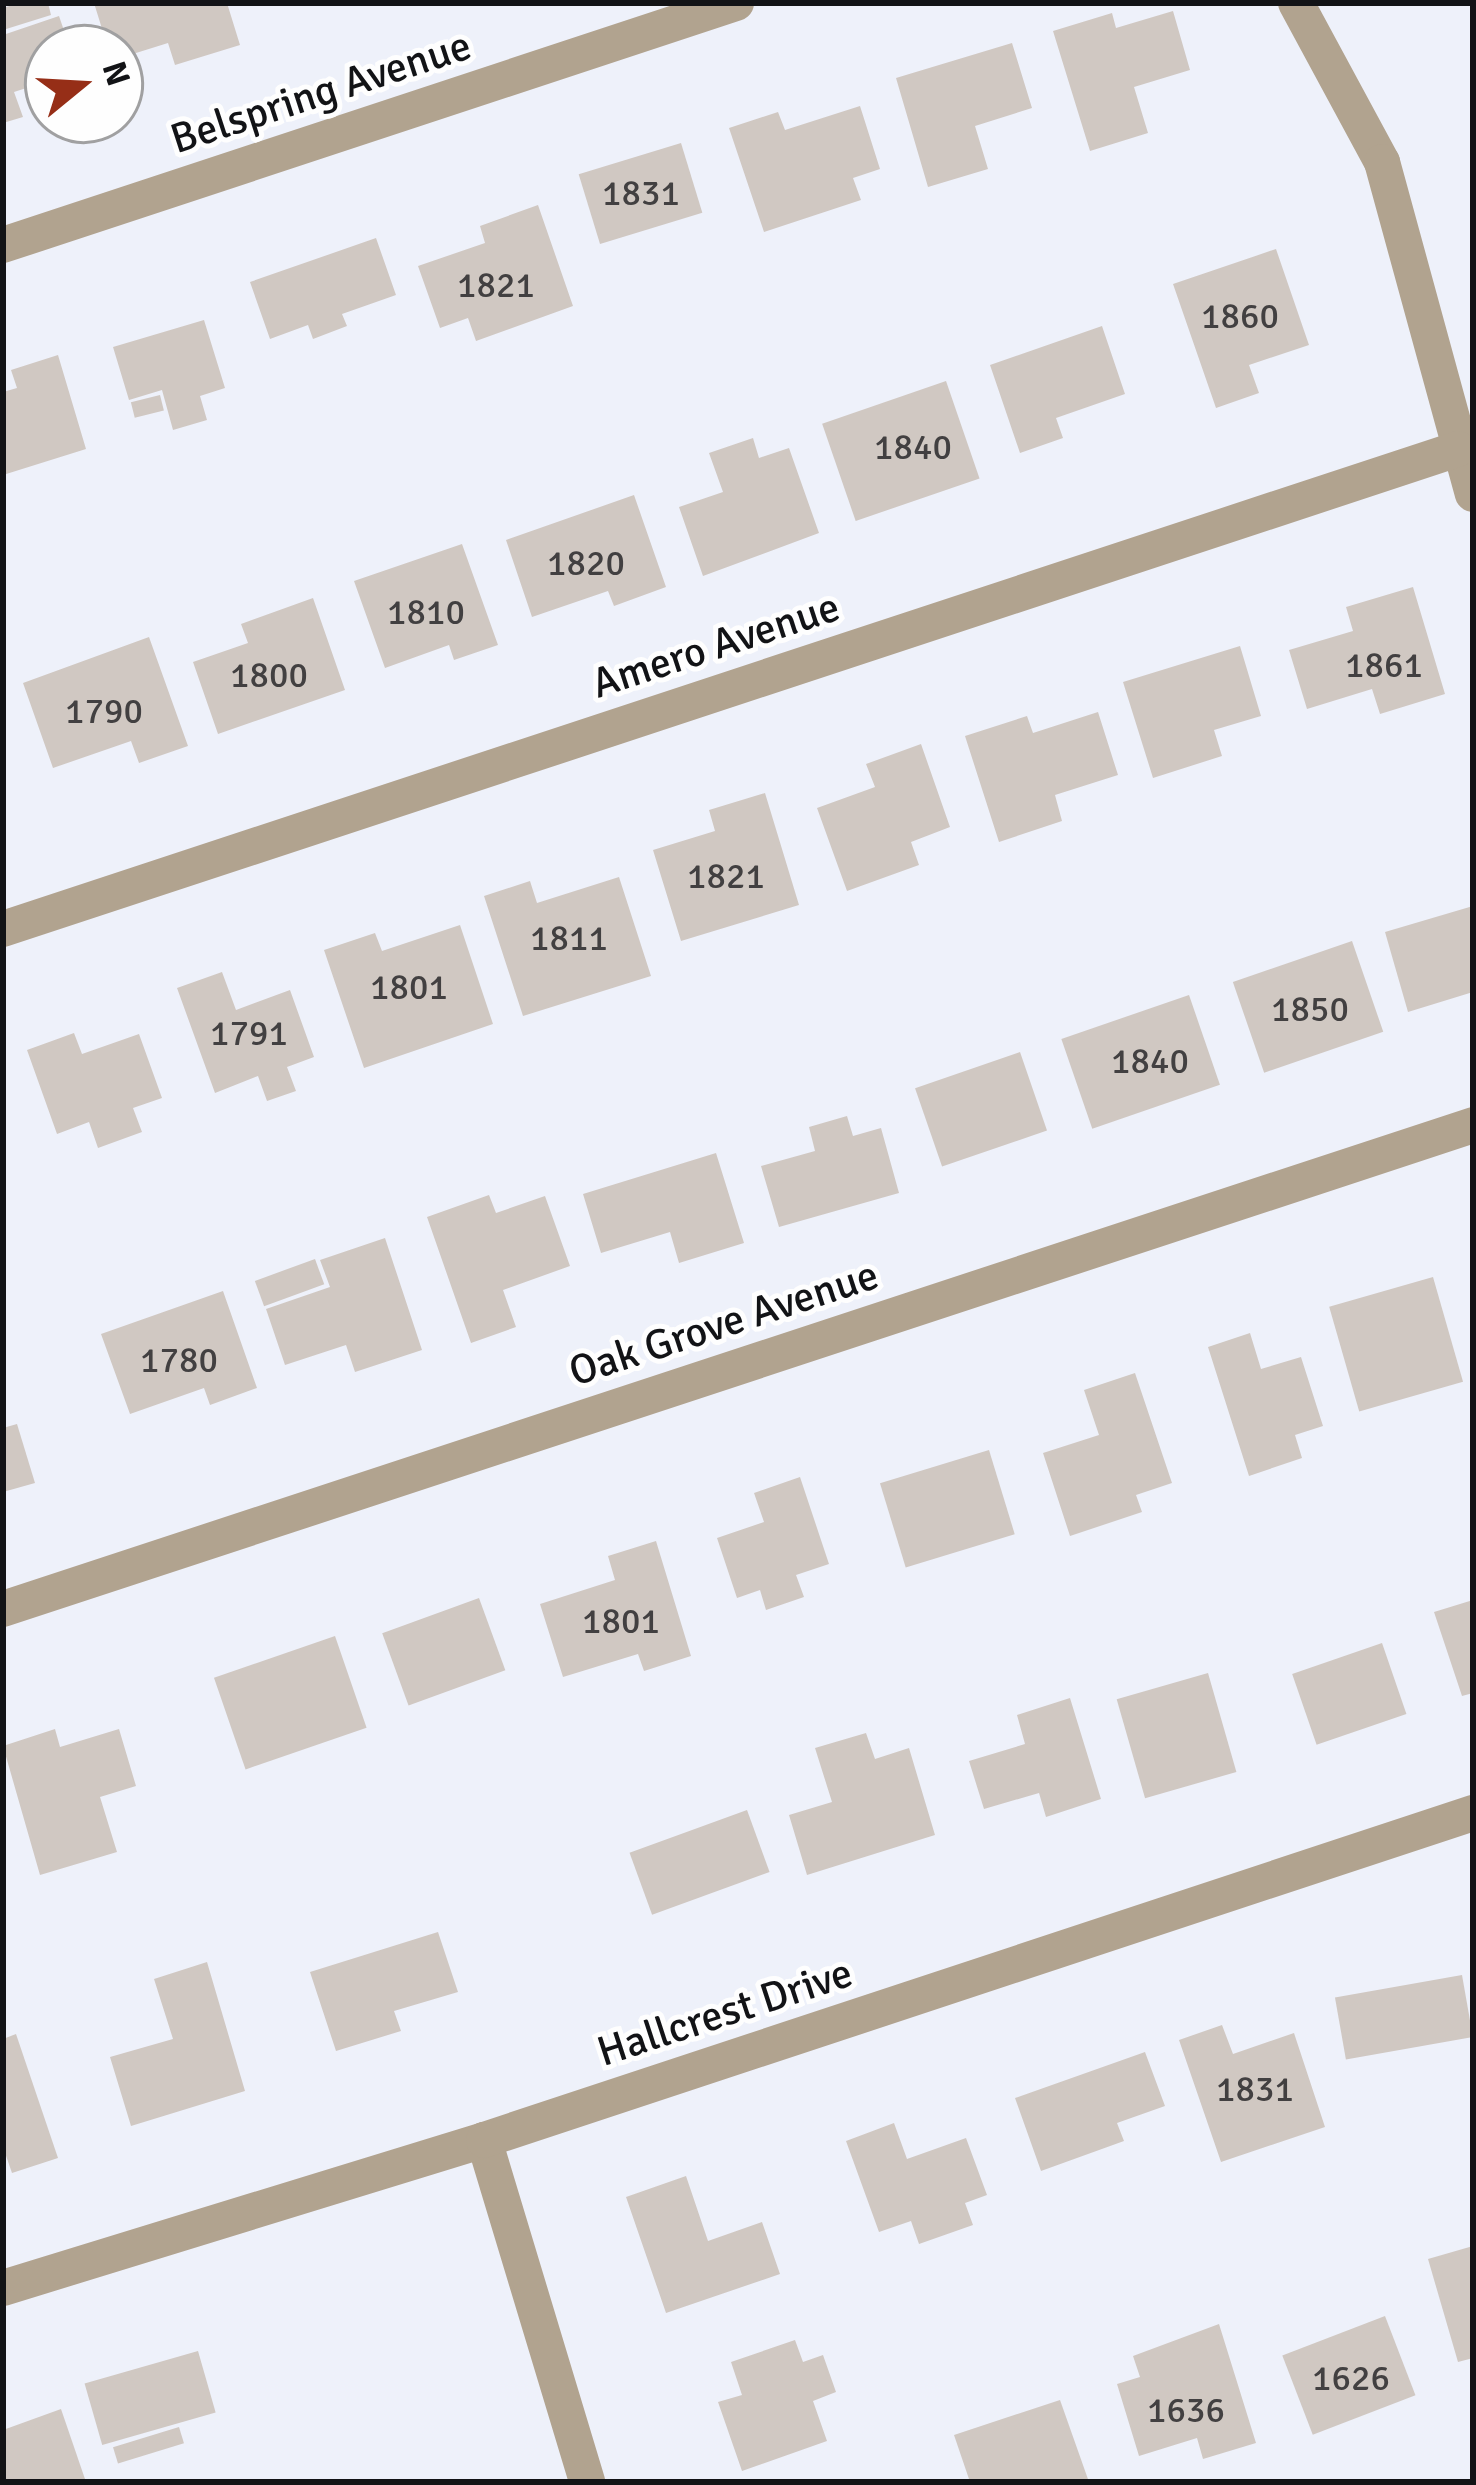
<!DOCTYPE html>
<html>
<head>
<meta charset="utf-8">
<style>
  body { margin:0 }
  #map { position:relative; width:1476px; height:2485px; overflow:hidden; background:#eef1fa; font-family:Signika,sans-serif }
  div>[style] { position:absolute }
  .building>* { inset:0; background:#d0c8c2; transform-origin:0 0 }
  .minor>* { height:36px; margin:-18px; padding:0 18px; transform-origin:18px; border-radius:18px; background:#b1a38f }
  span { translate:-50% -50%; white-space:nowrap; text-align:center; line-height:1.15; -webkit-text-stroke:10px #fefefe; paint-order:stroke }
  .number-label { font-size:36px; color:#424041 }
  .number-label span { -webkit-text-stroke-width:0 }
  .street-label { font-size:42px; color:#121316 }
  .frame { position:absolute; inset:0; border:6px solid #121316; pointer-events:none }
  .north { position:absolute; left:24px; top:24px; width:120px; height:120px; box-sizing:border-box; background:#fefefe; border:3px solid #a0a0a1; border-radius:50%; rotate:72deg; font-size:33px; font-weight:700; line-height:48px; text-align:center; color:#121316 }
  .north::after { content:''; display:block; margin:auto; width:42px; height:54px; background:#962e17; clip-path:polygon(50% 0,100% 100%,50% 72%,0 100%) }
</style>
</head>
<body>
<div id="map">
  <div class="building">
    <div style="clip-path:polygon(19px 3px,48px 3px,51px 15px,3px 30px,3px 8px)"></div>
    <div style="clip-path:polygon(94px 3px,227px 3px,240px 45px,175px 65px,168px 43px,120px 58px,120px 48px,108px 48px)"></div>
    <div style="clip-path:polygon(1173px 11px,1190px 70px,1134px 87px,1148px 133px,1090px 151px,1053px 31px,1112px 13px,1116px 28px)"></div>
    <div style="clip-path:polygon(59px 16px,70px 48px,48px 48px,48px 81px,14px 92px,23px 117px,3px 123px,3px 35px)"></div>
    <div style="clip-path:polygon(1012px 43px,1032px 108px,975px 126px,988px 169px,928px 187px,896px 78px)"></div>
    <div style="clip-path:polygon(860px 106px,880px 169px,853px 178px,861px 200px,764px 232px,729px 128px,778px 112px,785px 130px)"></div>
    <div style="left:681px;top:143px;width:73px;height:107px;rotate:73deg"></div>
    <div style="clip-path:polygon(538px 205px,573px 306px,476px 341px,468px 318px,440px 328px,418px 266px,485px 243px,480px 226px)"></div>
    <div style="clip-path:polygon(376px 238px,396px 295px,342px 314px,347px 326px,313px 339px,308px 325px,270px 339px,250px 282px)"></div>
    <div style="clip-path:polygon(1276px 249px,1309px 345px,1249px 365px,1259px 393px,1216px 408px,1173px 284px)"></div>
    <div style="clip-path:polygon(204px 320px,225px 388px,200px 396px,207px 420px,173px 430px,162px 390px,129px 400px,113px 347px)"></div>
    <div style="clip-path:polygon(1102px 326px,1125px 394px,1056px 418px,1063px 438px,1020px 453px,990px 365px)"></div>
    <div style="clip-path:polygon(58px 355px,86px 449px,3px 475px,3px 392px,17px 388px,11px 370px)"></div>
    <div style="left:946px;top:381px;width:103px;height:131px;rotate:71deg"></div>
    <div style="left:160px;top:395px;width:16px;height:30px;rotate:76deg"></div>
    <div style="clip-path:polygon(753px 438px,759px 458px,789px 448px,819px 533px,703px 576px,679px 507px,723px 492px,709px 453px)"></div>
    <div style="clip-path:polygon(634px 495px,666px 587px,614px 606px,608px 591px,532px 617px,506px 540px)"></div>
    <div style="clip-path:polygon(462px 544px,498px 645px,454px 660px,449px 645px,385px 668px,354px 581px)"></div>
    <div style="clip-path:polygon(1413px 587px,1445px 694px,1380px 714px,1372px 689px,1307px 709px,1289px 650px,1353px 631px,1346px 607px)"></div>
    <div style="clip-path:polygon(313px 598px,345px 690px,218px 734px,193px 662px,248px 643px,241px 624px)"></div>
    <div style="clip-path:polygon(149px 637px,188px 746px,139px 763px,131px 741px,53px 768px,23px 683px)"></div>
    <div style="clip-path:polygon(1240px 646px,1261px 716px,1214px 730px,1222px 756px,1153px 778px,1123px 682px)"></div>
    <div style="clip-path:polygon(1098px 712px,1118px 775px,1055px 795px,1062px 821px,999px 842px,965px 736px,1027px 716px,1033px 733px)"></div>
    <div style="clip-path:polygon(921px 744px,950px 827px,911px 842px,919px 865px,847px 891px,817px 808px,875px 787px,866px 764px)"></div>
    <div style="clip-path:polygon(765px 793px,799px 905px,681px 941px,653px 850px,715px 831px,709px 810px)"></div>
    <div style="clip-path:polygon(619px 877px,651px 976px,523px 1016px,484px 896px,530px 881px,537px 903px)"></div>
    <div style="clip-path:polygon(1473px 906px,1473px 992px,1408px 1012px,1385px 932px)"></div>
    <div style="clip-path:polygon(460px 925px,493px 1024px,364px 1068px,324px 950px,375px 933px,382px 951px)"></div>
    <div style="left:1352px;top:941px;width:96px;height:126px;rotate:71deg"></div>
    <div style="clip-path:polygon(222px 972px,236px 1010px,290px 990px,314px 1057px,287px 1067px,296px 1091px,267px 1101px,258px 1076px,215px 1093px,177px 988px)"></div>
    <div style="left:1189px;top:995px;width:95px;height:135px;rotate:71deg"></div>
    <div style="clip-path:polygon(74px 1033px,82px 1054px,139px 1034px,162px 1098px,133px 1108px,142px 1132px,98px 1148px,89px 1122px,57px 1134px,27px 1050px)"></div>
    <div style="left:1020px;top:1052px;width:83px;height:111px;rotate:71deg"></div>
    <div style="clip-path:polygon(847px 1116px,853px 1136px,881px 1128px,899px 1193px,779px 1227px,761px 1166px,815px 1151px,809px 1127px)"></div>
    <div style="clip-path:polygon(716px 1153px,744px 1243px,679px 1263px,670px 1232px,601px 1253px,583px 1194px)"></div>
    <div style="clip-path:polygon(489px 1195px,496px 1213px,545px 1196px,570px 1266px,503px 1290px,516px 1327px,471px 1343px,427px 1217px)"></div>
    <div style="clip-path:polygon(385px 1238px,422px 1350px,355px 1372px,346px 1345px,285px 1365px,266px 1309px,330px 1287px,320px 1260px)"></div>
    <div style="left:315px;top:1259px;width:27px;height:64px;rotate:70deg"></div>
    <div style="left:1433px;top:1277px;width:109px;height:108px;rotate:74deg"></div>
    <div style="clip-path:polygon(223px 1291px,257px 1388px,210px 1405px,204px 1388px,130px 1414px,101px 1334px)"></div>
    <div style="clip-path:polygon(1250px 1333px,1261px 1369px,1301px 1357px,1323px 1426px,1295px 1435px,1302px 1458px,1249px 1476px,1208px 1347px)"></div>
    <div style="clip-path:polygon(1135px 1373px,1172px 1483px,1136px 1495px,1142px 1512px,1070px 1536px,1043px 1453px,1099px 1435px,1084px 1390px)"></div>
    <div style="clip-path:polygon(17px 1424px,35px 1483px,3px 1492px,3px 1428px)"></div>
    <div style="left:989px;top:1450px;width:88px;height:114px;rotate:73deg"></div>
    <div style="clip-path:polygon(800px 1477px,829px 1564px,796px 1575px,804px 1597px,766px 1610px,760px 1590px,737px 1598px,717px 1538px,764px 1522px,754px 1493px)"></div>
    <div style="clip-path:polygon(656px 1541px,691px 1656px,644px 1671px,638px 1654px,563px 1677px,540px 1604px,615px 1580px,608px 1556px)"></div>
    <div style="left:479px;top:1598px;width:77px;height:103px;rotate:70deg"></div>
    <div style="clip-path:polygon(1473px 1600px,1473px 1693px,1462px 1696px,1434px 1612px)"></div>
    <div style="left:335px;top:1636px;width:97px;height:128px;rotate:71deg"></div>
    <div style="left:1382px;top:1643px;width:75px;height:95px;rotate:71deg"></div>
    <div style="left:1208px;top:1673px;width:103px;height:95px;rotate:74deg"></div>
    <div style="clip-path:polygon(1070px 1698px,1101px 1799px,1046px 1817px,1039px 1793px,984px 1809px,969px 1761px,1025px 1744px,1017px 1715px)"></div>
    <div style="clip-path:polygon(55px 1729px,60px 1747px,119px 1729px,136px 1786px,100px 1797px,117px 1852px,40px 1875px,3px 1746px)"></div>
    <div style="clip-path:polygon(866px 1733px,875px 1759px,909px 1748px,935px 1835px,807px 1875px,789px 1815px,832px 1802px,815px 1748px)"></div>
    <div style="left:747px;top:1810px;width:66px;height:125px;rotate:70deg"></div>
    <div style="clip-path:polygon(438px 1932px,458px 1992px,394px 2011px,401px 2031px,336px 2051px,310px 1972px)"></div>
    <div style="clip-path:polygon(207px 1962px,245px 2091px,131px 2126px,110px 2057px,173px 2039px,154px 1979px)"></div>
    <div style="left:1462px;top:1975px;width:63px;height:129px;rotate:80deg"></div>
    <div style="clip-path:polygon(1222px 2025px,1233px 2054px,1294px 2033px,1325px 2127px,1221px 2162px,1179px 2040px)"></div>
    <div style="clip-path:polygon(16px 2034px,58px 2158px,12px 2173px,3px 2147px,3px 2039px)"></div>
    <div style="clip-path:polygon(1145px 2052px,1165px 2106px,1117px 2123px,1124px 2141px,1041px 2171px,1015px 2098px)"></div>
    <div style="clip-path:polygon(894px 2123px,907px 2159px,966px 2138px,987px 2195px,965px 2203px,973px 2225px,919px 2244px,911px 2221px,879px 2232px,846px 2141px)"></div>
    <div style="clip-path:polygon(686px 2176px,708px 2241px,762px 2222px,780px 2274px,666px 2313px,626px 2197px)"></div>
    <div style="clip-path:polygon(1473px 2246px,1473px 2358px,1458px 2362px,1428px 2259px)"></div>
    <div style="left:1385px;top:2316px;width:85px;height:110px;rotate:69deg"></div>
    <div style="clip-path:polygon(1219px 2324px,1256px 2443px,1203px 2459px,1197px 2438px,1139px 2456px,1117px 2384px,1140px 2377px,1133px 2356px)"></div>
    <div style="clip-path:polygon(795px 2340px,803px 2362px,823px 2355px,836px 2392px,813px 2401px,827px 2441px,742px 2471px,718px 2402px,742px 2395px,731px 2362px)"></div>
    <div style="left:198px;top:2351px;width:64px;height:118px;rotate:74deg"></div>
    <div style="clip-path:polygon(1060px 2400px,1089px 2482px,970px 2482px,954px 2435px)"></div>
    <div style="clip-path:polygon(61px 2409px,86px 2482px,3px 2482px,3px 2430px)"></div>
    <div style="left:179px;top:2427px;width:17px;height:69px;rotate:73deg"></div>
  </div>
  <div class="minor">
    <div style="left:1296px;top:3px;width:181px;rotate:61.6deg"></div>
    <div style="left:1382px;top:162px;width:344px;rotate:74.7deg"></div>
    <div style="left:3px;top:245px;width:772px;rotate:-18.27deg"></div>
    <div style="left:3px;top:929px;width:1532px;rotate:-18.26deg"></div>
    <div style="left:3px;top:1609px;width:1548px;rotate:-18.22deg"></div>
    <div style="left:484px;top:2140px;width:357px;rotate:73.2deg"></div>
    <div style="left:3px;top:2288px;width:503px;rotate:-17.1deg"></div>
    <div style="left:484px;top:2140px;width:1042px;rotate:-18.3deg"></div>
  </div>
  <div class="number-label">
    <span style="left:641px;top:194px">1831</span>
    <span style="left:496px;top:286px">1821</span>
    <span style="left:1240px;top:317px">1860</span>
    <span style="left:913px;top:448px">1840</span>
    <span style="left:586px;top:564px">1820</span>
    <span style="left:426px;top:613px">1810</span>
    <span style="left:1384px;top:666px">1861</span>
    <span style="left:269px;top:676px">1800</span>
    <span style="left:104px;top:712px">1790</span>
    <span style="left:726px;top:877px">1821</span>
    <span style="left:569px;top:939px">1811</span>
    <span style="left:409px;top:988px">1801</span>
    <span style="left:1310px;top:1010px">1850</span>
    <span style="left:249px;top:1034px">1791</span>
    <span style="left:1150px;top:1062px">1840</span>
    <span style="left:179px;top:1361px">1780</span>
    <span style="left:621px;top:1622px">1801</span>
    <span style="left:1255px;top:2090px">1831</span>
    <span style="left:1351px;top:2379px">1626</span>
    <span style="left:1186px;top:2411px">1636</span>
  </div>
  <div class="street-label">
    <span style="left:321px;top:93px;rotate:-18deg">Belspring Avenue</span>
    <span style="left:716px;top:646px;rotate:-18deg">Amero Avenue</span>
    <span style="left:724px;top:1324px;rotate:-18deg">Oak Grove Avenue</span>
    <span style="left:725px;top:2013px;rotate:-18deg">Hallcrest Drive</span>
  </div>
  <div class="frame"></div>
  <div class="north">N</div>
</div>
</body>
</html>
